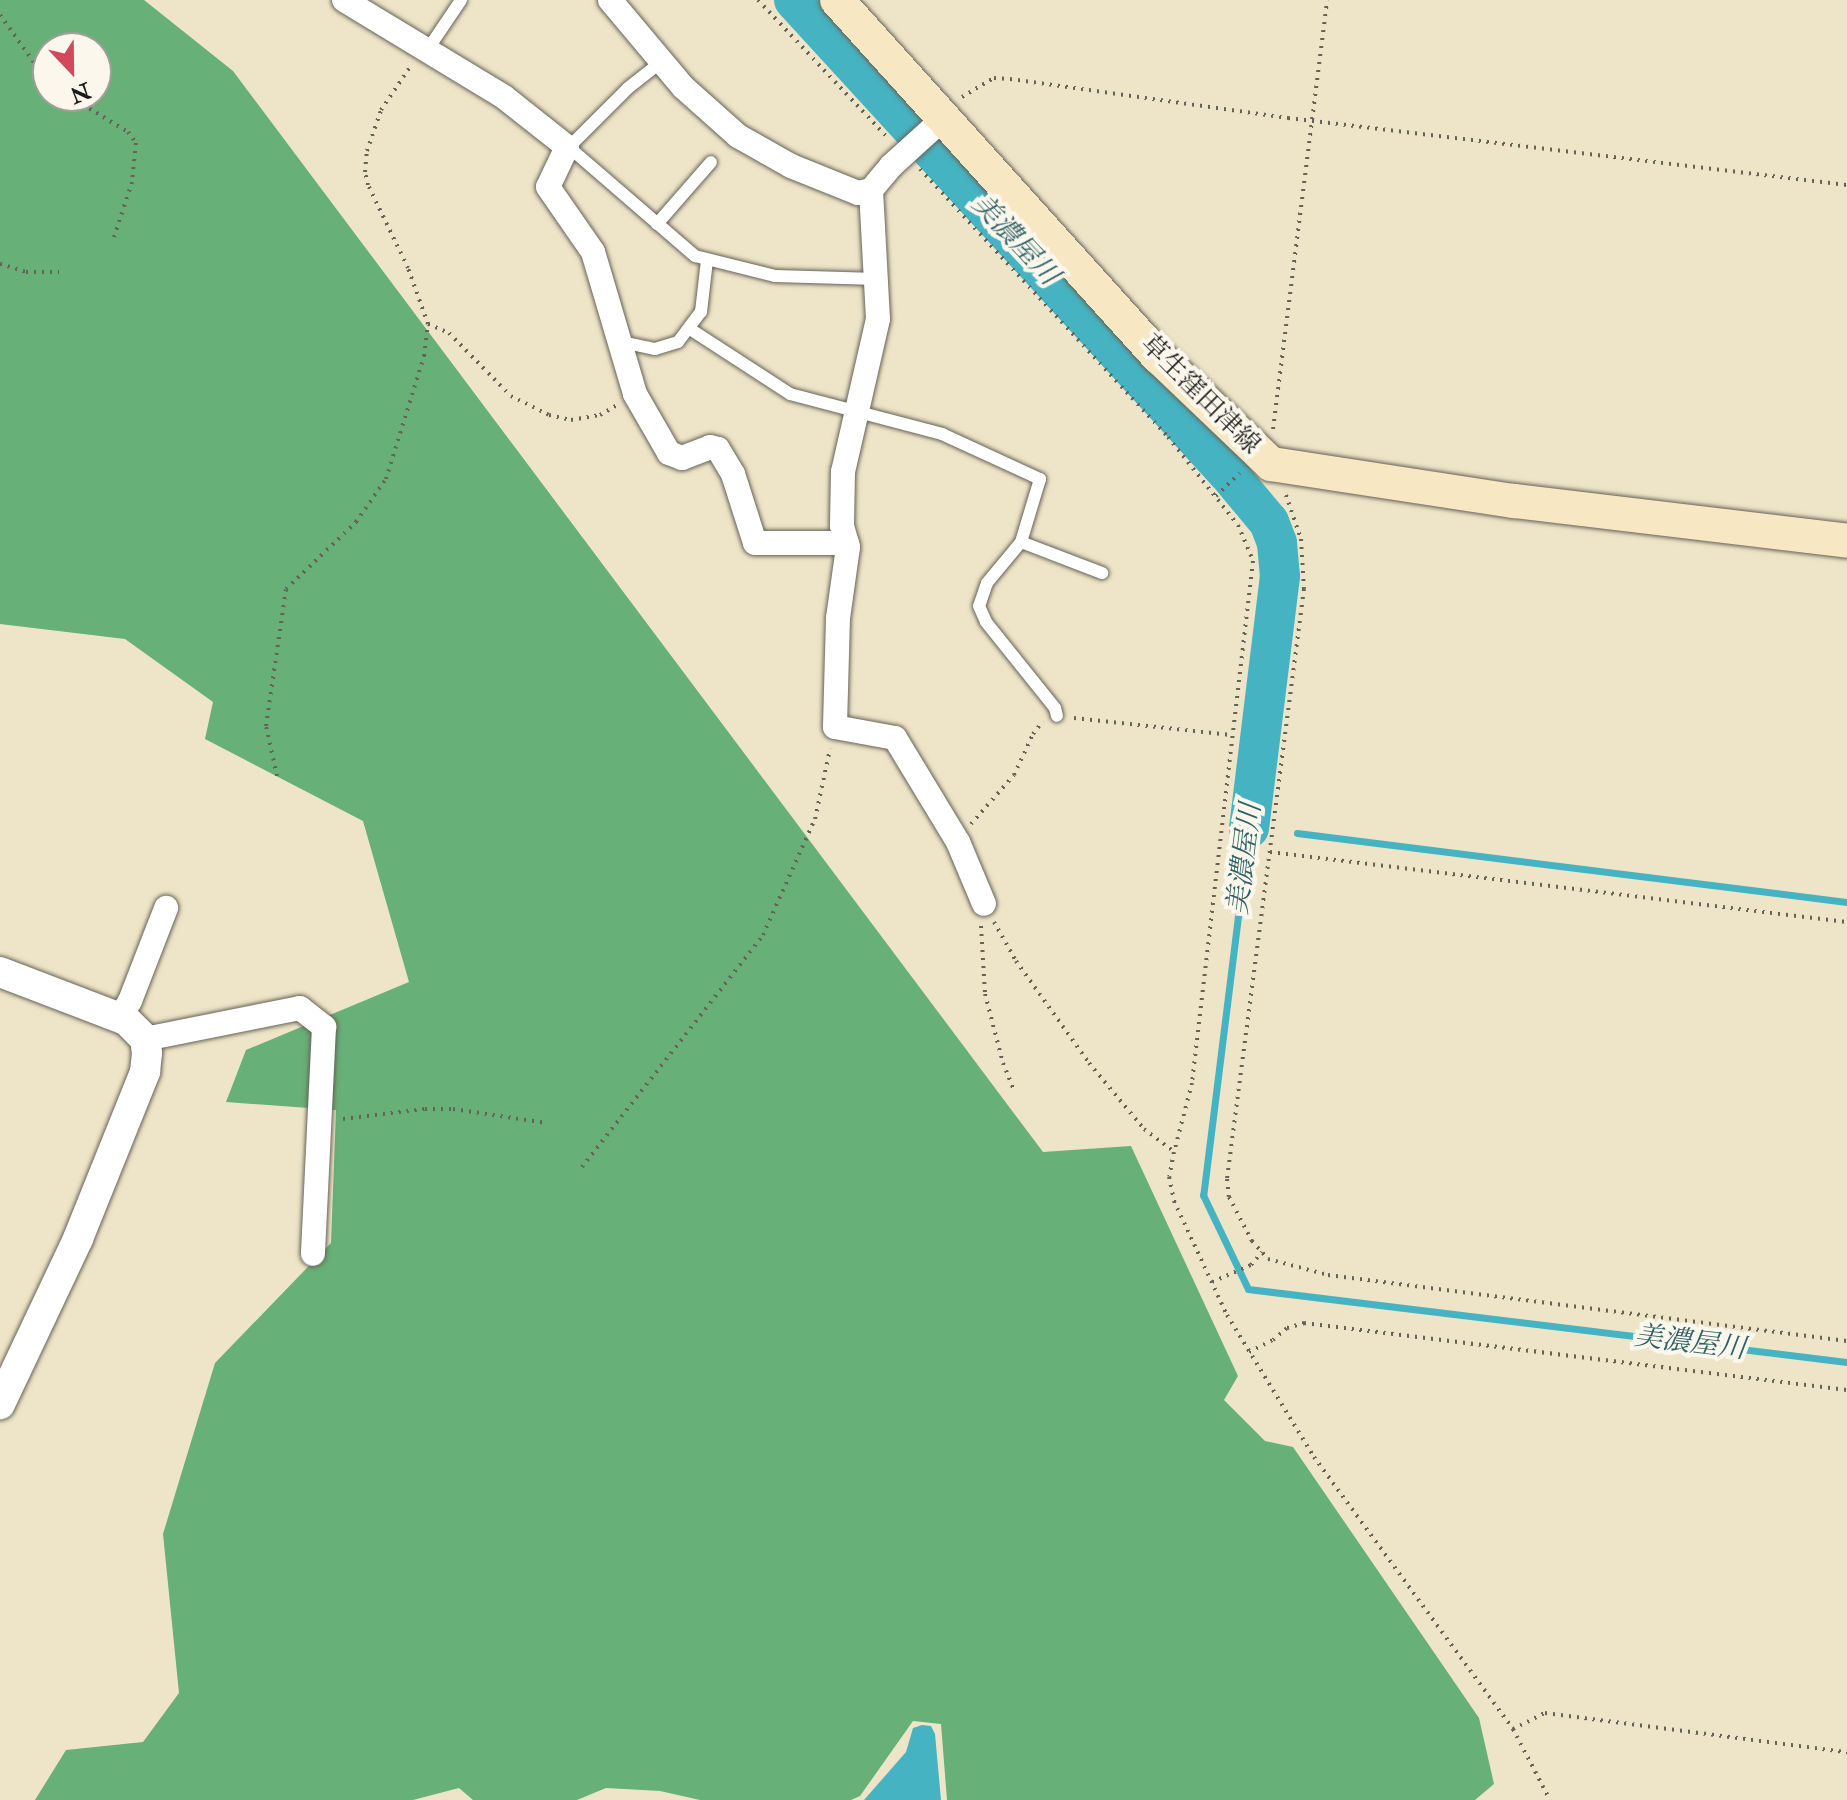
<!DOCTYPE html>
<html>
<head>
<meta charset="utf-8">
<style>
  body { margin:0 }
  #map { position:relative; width:1847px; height:1800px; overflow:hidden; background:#eee5c8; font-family:"IM FELL Double Pica","Noto Serif JP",serif }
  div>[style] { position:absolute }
  .forest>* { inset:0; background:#67b077 }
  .water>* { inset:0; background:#45b3c1 }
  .stream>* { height:7px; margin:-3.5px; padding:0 3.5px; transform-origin:3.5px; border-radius:3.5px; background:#45b3c1 }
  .river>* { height:40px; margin:-20px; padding:0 20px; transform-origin:20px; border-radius:20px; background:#45b3c1 }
  .path>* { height:4px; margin-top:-2px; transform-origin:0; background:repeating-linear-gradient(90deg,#666258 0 2px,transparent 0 8px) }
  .roads { filter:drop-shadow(0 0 2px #666258) drop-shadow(0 0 2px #666258) }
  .service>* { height:12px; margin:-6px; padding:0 6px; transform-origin:6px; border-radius:6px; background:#fff }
  .minor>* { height:24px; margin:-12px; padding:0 12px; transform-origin:12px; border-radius:12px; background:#fff }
  .tertiary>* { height:30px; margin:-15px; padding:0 15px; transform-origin:15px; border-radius:15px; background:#fff }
  .secondary>* { height:34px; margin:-17px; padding:0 17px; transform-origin:17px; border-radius:17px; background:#f8e7c3 }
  span { translate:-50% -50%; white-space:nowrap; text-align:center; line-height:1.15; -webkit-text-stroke:8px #fbf7ec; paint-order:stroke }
  .street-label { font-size:26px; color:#1c1c1c }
  .water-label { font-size:28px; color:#2e6066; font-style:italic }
  .north { position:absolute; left:32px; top:32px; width:80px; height:80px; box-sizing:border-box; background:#fbf7ec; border:2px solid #a29f99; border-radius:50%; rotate:158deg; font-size:22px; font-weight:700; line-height:32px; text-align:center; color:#1c1c1c }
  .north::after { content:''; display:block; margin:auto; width:28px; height:36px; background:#d1495b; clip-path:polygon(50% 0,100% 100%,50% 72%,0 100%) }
</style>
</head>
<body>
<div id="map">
  <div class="forest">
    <div style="clip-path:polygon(evenodd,0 0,144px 0,233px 71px,1043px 1152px,1131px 1146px,1238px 1376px,1224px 1400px,1265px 1441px,1293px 1447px,1479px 1718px,1494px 1784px,1475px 1800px,947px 1800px,941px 1724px,913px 1721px,860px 1796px,851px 1800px,700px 1800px,660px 1791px,606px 1788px,577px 1800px,473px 1800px,459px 1788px,413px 1800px,35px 1800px,66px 1750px,143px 1742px,179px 1693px,163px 1534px,215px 1363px,331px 1243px,336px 1110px,226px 1102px,246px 1050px,409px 982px,363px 821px,205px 739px,213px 702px,125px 639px,0 624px,0 0,48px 48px,96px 48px,96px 96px,48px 96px,48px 48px)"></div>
  </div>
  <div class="water">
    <div style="clip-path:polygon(922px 1725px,931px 1726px,935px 1734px,941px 1800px,864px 1800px,906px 1752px,913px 1728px)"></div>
  </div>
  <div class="stream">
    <div style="left:1259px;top:829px;width:10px;rotate:-174deg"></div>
    <div style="left:1249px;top:828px;width:370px;rotate:97.1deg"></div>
    <div style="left:1203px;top:1195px;width:104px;rotate:64.4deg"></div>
    <div style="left:1248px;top:1289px;width:603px;rotate:6.95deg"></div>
    <div style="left:1297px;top:833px;width:554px;rotate:7.15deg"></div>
  </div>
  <div class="river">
    <div style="left:794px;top:0;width:641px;rotate:47.47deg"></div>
    <div style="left:1227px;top:472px;width:65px;rotate:50deg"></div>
    <div style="left:1269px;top:522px;width:22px;rotate:69deg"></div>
    <div style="left:1277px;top:543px;width:33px;rotate:85deg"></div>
    <div style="left:1280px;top:576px;width:254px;rotate:97deg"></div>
  </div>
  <div class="path">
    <div style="left:758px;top:0;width:190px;rotate:46.7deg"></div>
    <div style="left:0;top:15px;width:82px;rotate:54.4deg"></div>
    <div style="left:69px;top:96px;width:69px;rotate:31.4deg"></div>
    <div style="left:128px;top:132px;width:14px;rotate:54deg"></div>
    <div style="left:136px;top:143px;width:39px;rotate:96deg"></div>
    <div style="left:132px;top:182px;width:58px;rotate:108.1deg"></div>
    <div style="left:962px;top:97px;width:37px;rotate:-31deg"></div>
    <div style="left:994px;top:78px;width:16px;rotate:4deg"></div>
    <div style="left:1010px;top:79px;width:281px;rotate:8deg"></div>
    <div style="left:1288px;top:118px;width:563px;rotate:6.83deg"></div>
    <div style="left:920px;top:169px;width:365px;rotate:47.2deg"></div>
    <div style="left:1168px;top:437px;width:112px;rotate:51.5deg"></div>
    <div style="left:1238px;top:525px;width:39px;rotate:67deg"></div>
    <div style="left:1253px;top:561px;width:526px;rotate:96.67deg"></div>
    <div style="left:1192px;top:1083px;width:71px;rotate:104.6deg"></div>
    <div style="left:0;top:264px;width:27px;rotate:17deg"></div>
    <div style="left:26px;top:272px;width:33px"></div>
    <div style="left:428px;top:324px;width:23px;rotate:23deg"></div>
    <div style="left:449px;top:333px;width:88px;rotate:45.5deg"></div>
    <div style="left:511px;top:396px;width:42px;rotate:26.6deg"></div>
    <div style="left:549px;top:415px;width:23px;rotate:13deg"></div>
    <div style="left:571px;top:420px;width:29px;rotate:-10deg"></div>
    <div style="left:600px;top:415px;width:20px;rotate:-30deg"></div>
    <div style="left:1273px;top:429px;width:432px;rotate:-82.8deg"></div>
    <div style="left:1286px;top:495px;width:46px;rotate:71.2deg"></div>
    <div style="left:1301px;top:539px;width:50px;rotate:86.6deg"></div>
    <div style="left:1304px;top:589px;width:595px;rotate:97.44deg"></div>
    <div style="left:1227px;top:1179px;width:18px;rotate:84deg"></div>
    <div style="left:1229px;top:1197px;width:50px;rotate:62.4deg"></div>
    <div style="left:1252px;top:1241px;width:24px;rotate:48deg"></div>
    <div style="left:1268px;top:1259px;width:62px;rotate:14.9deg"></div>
    <div style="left:1328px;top:1275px;width:523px;rotate:7.25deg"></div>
    <div style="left:1216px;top:496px;width:33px;rotate:-44deg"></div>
    <div style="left:1074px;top:718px;width:158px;rotate:6.2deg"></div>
    <div style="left:277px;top:776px;width:51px;rotate:-102.4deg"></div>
    <div style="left:266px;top:726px;width:138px;rotate:-81.7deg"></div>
    <div style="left:286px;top:589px;width:97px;rotate:-43.7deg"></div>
    <div style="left:356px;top:522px;width:52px;rotate:-55.1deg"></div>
    <div style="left:386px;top:479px;width:129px;rotate:-72.8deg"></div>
    <div style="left:424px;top:356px;width:32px;rotate:-83deg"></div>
    <div style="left:428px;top:324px;width:59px;rotate:-109.7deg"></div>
    <div style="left:408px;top:268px;width:92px;rotate:-115.7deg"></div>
    <div style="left:368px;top:185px;width:13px;rotate:-103deg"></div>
    <div style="left:365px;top:172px;width:21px;rotate:-85deg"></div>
    <div style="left:367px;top:151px;width:43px;rotate:-71.1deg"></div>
    <div style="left:381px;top:110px;width:52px;rotate:-56deg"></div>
    <div style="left:971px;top:824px;width:65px;rotate:-48.7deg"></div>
    <div style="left:1014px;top:775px;width:45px;rotate:-65.1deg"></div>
    <div style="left:1033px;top:734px;width:16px;rotate:-52deg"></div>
    <div style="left:1270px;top:852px;width:581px;rotate:6.92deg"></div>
    <div style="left:994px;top:922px;width:45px;rotate:60.6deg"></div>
    <div style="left:1016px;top:961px;width:125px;rotate:54.4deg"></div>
    <div style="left:1089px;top:1063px;width:86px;rotate:50.2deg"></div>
    <div style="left:1144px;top:1129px;width:38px;rotate:37deg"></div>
    <div style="left:1174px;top:1152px;width:25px;rotate:101deg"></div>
    <div style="left:1169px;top:1177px;width:25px;rotate:78deg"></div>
    <div style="left:1174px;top:1201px;width:126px;rotate:65.1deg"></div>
    <div style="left:1227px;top:1315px;width:167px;rotate:58.5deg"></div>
    <div style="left:1314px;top:1457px;width:337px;rotate:53.8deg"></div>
    <div style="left:1513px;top:1729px;width:80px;rotate:62.5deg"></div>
    <div style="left:981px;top:926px;width:68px;rotate:86.6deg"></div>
    <div style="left:985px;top:994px;width:71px;rotate:75.4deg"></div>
    <div style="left:1003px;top:1063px;width:29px;rotate:68deg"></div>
    <div style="left:343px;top:1119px;width:83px;rotate:-7deg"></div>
    <div style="left:425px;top:1109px;width:28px"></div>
    <div style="left:453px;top:1109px;width:95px;rotate:8.5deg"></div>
    <div style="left:582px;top:1167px;width:294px;rotate:-52deg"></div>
    <div style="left:763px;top:935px;width:127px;rotate:-65.9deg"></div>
    <div style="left:815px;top:819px;width:72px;rotate:-77.9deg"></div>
    <div style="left:1212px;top:1282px;width:43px;rotate:-23.6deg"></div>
    <div style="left:1251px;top:1265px;width:17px;rotate:-50deg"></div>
    <div style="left:1249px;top:1352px;width:27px;rotate:-27deg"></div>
    <div style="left:1273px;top:1340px;width:18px;rotate:-41deg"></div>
    <div style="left:1287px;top:1328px;width:18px;rotate:-16deg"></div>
    <div style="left:1304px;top:1323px;width:547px;rotate:7.03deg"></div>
    <div style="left:1513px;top:1729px;width:36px;rotate:-27deg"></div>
    <div style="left:1545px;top:1713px;width:305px;rotate:7.4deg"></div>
  </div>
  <div class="roads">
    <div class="service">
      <div style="left:428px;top:49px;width:59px;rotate:-56deg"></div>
      <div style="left:568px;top:148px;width:85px;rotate:-45deg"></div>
      <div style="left:628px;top:88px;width:42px;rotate:-38.2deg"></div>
      <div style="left:571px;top:149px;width:164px;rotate:40.8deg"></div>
      <div style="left:695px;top:256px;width:82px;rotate:14deg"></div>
      <div style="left:775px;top:276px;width:102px;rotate:1.7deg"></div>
      <div style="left:657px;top:224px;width:82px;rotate:-48.9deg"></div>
      <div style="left:690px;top:329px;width:119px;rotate:33deg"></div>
      <div style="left:790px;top:394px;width:157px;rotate:14.7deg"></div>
      <div style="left:942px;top:434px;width:108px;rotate:24.7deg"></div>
      <div style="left:1040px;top:479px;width:66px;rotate:106.8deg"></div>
      <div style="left:1021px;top:542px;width:53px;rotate:129.7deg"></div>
      <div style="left:987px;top:583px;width:24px;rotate:109deg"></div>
      <div style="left:979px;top:606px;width:17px;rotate:66deg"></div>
      <div style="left:986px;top:622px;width:110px;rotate:51.3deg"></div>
      <div style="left:1055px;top:708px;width:8px;rotate:76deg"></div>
      <div style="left:622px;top:342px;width:34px;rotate:12deg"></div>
      <div style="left:655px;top:349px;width:24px;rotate:-17deg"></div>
      <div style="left:678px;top:342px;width:38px;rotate:-53deg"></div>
      <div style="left:701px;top:312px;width:52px;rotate:-83.4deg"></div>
      <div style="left:1021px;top:542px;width:87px;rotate:20.9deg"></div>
    </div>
    <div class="minor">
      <div style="left:344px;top:0;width:187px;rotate:31.2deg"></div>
      <div style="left:504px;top:97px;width:80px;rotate:38.4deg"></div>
      <div style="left:567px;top:147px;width:44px;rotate:115.4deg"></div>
      <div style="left:548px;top:187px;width:79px;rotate:55.3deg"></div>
      <div style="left:593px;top:252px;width:148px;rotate:73.5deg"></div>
      <div style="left:635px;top:394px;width:68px;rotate:60deg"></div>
      <div style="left:669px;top:453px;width:14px;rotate:21deg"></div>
      <div style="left:682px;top:458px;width:30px;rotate:-21deg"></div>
      <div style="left:710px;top:447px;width:8px;rotate:14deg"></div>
      <div style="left:718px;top:449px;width:29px;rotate:59deg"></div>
      <div style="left:733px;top:474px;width:72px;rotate:72.3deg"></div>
      <div style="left:755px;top:543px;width:92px"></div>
      <div style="left:610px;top:0;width:114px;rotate:50deg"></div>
      <div style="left:683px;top:87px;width:74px;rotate:41.7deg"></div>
      <div style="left:738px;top:136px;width:61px;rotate:29.5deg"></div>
      <div style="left:791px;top:166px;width:72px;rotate:21.9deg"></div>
      <div style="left:858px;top:193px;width:13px;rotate:-13deg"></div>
      <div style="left:871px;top:190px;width:31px;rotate:-50deg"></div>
      <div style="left:891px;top:166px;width:72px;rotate:-42.2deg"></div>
      <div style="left:871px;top:190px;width:129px;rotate:86.9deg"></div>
      <div style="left:878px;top:319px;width:157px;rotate:102.9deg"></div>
      <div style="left:843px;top:472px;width:54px;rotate:91.1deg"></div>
      <div style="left:842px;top:526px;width:22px;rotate:74deg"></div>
      <div style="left:848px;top:547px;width:72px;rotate:98deg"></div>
      <div style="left:838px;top:618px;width:109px;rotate:91.6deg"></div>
      <div style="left:835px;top:727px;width:61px;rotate:10.4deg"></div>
      <div style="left:895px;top:738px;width:122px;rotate:58.8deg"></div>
      <div style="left:958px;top:842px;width:67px;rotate:67.2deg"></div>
      <div style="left:120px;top:1018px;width:20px;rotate:-60deg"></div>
      <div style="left:130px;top:1001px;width:100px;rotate:-68.8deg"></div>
      <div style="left:145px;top:1039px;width:158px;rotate:-11.3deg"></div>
      <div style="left:300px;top:1008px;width:31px;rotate:38deg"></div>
      <div style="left:324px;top:1027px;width:227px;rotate:92.8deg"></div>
    </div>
    <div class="tertiary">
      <div style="left:0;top:972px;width:135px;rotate:20.9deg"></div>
      <div style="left:126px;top:1020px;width:27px;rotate:45deg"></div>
      <div style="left:145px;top:1039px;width:14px;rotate:82deg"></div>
      <div style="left:147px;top:1053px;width:19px;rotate:96deg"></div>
      <div style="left:145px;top:1072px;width:180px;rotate:111.9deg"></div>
      <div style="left:78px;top:1239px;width:183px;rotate:115.3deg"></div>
    </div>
    <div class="secondary">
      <div style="left:837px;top:0;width:481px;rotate:48deg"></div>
      <div style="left:1159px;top:357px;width:155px;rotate:43.7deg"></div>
      <div style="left:1271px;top:464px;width:246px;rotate:8.7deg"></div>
      <div style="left:1514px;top:501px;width:335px;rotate:6.8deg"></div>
    </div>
  </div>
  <div class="street-label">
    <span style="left:1200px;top:395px;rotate:45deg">草生窪田津線</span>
  </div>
  <div class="water-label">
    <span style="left:1015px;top:240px;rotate:47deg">美濃屋川</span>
    <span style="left:1245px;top:859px;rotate:-83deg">美濃屋川</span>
    <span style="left:1690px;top:1343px;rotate:7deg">美濃屋川</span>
  </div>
  <div class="north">N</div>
</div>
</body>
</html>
